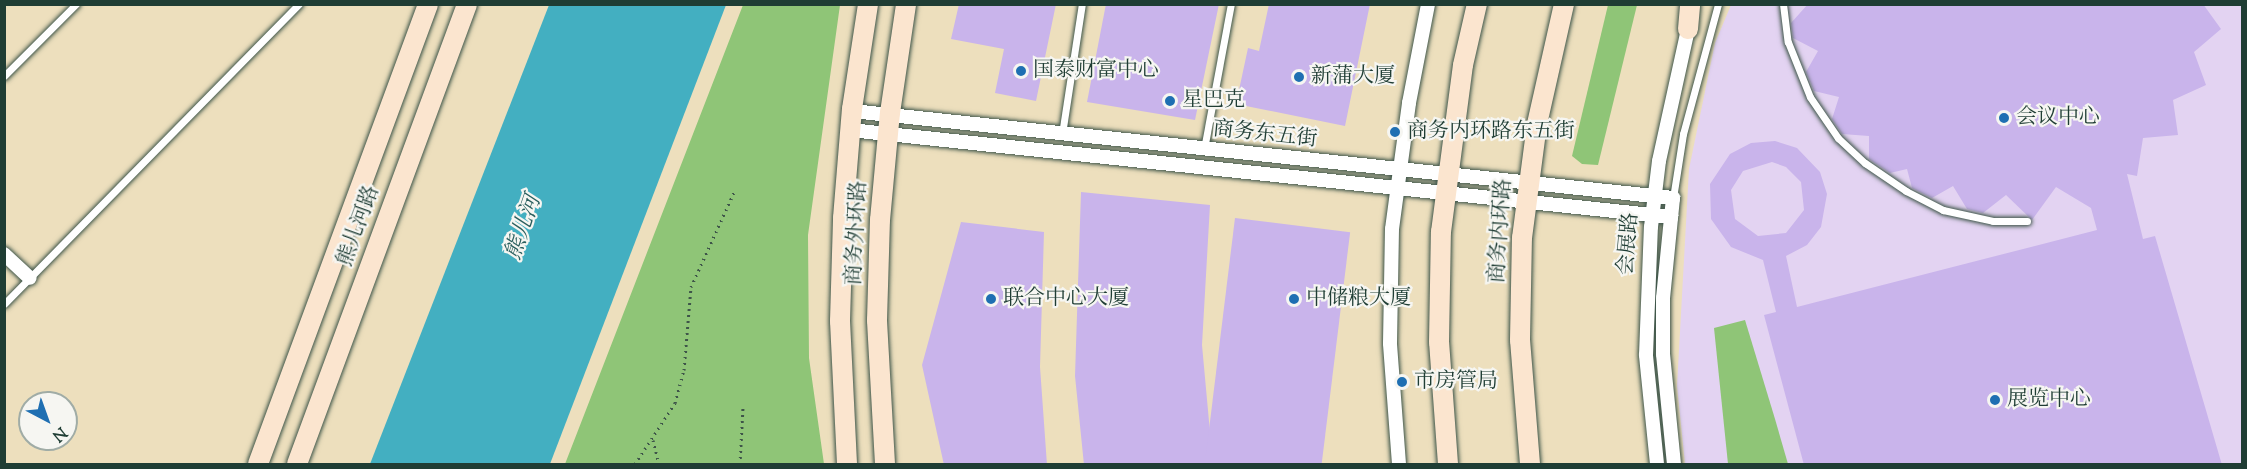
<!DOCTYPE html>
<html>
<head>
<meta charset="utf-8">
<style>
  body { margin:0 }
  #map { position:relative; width:2247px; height:469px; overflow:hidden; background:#eddfbd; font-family:"Sorts Mill Goudy","Noto Serif SC",serif }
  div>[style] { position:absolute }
  .built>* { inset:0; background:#e3d3f2 }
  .green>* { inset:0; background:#8fc577 }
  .water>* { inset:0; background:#43afc1 }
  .building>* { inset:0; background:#c9b4eb; transform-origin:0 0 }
  .path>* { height:3px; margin-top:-1.5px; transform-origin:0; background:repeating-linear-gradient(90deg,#3e5549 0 1.5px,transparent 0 6px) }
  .roads { filter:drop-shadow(0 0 2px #3e5549) drop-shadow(0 0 2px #3e5549) }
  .lane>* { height:7px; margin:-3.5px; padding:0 3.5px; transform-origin:3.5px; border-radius:3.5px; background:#fff }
  .street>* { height:14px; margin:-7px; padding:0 7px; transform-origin:7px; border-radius:7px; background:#fff }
  .secondary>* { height:20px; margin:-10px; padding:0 10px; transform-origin:10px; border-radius:10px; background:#fbe5cf }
  .dots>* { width:16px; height:16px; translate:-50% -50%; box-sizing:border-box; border:3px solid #f6f6f2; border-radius:50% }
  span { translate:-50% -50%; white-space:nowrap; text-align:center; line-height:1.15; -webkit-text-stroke:4.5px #f6f6f2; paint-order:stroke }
  .poi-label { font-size:21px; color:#1f3d34 }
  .left { translate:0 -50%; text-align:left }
  .street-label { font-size:21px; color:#1f3d34 }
  .water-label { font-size:22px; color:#2a5f5e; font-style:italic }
  .frame { position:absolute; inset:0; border:6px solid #1f3d34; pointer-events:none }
  .north { position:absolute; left:18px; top:391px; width:60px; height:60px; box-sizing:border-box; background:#f6f6f2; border:2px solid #a0aca6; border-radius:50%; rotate:139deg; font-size:16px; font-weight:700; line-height:24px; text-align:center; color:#1f3d34 }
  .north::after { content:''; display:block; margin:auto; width:21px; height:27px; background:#1f6fb2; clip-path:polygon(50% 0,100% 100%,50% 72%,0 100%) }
</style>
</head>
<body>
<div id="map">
  <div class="built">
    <div style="clip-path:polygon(1731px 5px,2242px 5px,2242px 464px,1685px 464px,1677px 386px,1689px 169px,1715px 43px)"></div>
  </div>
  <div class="green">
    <div style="clip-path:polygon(743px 5px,840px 5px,808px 235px,809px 358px,824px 464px,565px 464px)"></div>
    <div style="clip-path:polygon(1608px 5px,1637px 5px,1598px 165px,1582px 164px,1572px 156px)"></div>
    <div style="clip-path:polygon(1745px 320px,1775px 419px,1788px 464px,1728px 464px,1714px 328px)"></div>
  </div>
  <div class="water">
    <div style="clip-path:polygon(549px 5px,726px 5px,550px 464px,370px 464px)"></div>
  </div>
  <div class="building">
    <div style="clip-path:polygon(959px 4px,1056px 4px,1036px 101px,995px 93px,1004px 49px,951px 39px)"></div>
    <div style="clip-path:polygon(1106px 4px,1219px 4px,1195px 120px,1087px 102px)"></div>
    <div style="clip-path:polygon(1269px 4px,1370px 4px,1345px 126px,1236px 104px,1248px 48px,1259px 51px)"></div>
    <div style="clip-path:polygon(evenodd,1808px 4px,2203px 4px,2221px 29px,2194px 52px,2206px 85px,2173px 100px,2178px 135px,2143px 138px,2137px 176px,2127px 174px,2143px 239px,2155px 236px,2222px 465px,1804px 465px,1764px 315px,1776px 312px,1763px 260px,1731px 247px,1711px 219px,1710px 184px,1730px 154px,1751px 143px,1775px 141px,1797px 148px,1820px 172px,1827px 194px,1821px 227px,1807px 245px,1786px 256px,1797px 307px,2097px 230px,2091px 208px,2056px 187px,2032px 220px,2006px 195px,1983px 213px,1967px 209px,1953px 186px,1932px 198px,1912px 188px,1907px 169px,1890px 173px,1869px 159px,1869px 136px,1842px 134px,1832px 119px,1839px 97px,1814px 91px,1806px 72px,1818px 51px,1793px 38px,1791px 23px,1808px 4px,1772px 162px,1786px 167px,1801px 182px,1804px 210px,1786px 233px,1758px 236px,1735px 219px,1731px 190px,1743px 171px,1772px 162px)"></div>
    <div style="clip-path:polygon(1081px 192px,1210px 205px,1202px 345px,1213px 465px,1084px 465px,1075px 376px)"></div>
    <div style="left:1235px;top:218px;width:116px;height:247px;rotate:7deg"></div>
    <div style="clip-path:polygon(961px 222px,1044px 232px,1040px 367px,1047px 465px,944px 465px,922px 365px)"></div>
  </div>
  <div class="path">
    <div style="left:653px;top:440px;width:25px;rotate:76deg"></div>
    <div style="left:635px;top:464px;width:73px;rotate:-56.7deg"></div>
    <div style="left:675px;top:403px;width:34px;rotate:-75deg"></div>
    <div style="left:684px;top:370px;width:83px;rotate:-85.2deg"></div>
    <div style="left:691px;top:287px;width:107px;rotate:-65.6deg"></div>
    <div style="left:740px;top:464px;width:58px;rotate:-87deg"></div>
  </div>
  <div class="roads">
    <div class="lane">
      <div style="left:1783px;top:4px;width:38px;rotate:83deg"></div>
      <div style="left:1788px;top:42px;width:59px;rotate:68.2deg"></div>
      <div style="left:1810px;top:97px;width:50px;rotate:55.7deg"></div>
      <div style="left:1838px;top:138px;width:37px;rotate:43deg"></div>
      <div style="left:1865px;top:163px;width:50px;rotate:34.3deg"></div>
      <div style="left:1906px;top:191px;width:42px;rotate:27.2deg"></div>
      <div style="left:1943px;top:210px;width:51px;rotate:12.4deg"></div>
      <div style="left:1993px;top:221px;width:34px"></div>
      <div style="left:4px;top:76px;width:102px;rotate:-45deg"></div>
      <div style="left:1062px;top:134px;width:132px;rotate:-81.3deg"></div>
      <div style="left:1204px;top:149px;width:147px;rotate:-79.5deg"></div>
      <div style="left:1673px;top:198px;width:65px;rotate:-81.1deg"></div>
      <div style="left:1683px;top:134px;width:135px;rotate:-74.9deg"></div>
      <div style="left:4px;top:304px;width:421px;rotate:-45.5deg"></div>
    </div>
    <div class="street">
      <div style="left:852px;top:111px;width:826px;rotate:6.05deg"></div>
      <div style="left:1673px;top:198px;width:100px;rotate:95.7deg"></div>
      <div style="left:1663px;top:298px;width:56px;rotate:90deg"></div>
      <div style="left:1663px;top:354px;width:111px;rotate:84.3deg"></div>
      <div style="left:850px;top:130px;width:826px;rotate:6.05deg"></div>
      <div style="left:4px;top:254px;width:35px;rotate:43deg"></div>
      <div style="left:1399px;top:464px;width:121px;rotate:-94.3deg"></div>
      <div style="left:1390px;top:343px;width:114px;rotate:-89deg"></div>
      <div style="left:1392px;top:229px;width:127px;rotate:-82.3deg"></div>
      <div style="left:1409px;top:103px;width:101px;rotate:-79.1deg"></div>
      <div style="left:1657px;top:464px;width:110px;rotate:-95.8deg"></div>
      <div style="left:1646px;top:355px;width:128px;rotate:-87.8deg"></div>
      <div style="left:1651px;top:227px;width:66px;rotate:-83.1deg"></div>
      <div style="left:1659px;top:161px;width:135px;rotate:-77.6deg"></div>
    </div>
    <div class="secondary">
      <div style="left:1688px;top:29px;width:25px;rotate:-85deg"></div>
      <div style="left:258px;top:464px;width:490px;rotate:-69.7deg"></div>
      <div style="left:297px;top:464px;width:490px;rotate:-69.7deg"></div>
      <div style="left:847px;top:464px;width:143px;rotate:-92.8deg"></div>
      <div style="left:840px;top:321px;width:103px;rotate:-88.3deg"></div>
      <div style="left:843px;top:218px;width:109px;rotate:-85.3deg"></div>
      <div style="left:852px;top:109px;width:106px;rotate:-81.3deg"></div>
      <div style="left:885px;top:464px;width:144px;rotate:-93.2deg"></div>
      <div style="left:877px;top:320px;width:100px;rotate:-88.3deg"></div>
      <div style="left:880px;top:220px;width:107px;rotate:-84.7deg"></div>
      <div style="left:890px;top:113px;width:110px;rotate:-81.6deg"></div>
      <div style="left:1448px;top:464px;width:122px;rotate:-94.2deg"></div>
      <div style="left:1439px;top:342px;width:110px;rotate:-89deg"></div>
      <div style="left:1441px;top:232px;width:168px;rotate:-82.5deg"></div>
      <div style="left:1463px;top:65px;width:63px;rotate:-77.1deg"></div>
      <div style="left:1530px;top:464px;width:124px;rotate:-94.6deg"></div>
      <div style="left:1520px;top:340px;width:102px;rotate:-88.9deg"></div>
      <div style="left:1522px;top:238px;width:115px;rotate:-82.5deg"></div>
      <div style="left:1537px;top:124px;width:123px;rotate:-77.3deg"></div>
    </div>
  </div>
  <div class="dots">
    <div style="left:1021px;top:71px;background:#1f6fb2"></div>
    <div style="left:1299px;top:77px;background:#1f6fb2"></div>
    <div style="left:1170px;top:101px;background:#1f6fb2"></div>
    <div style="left:2004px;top:118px;background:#1f6fb2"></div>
    <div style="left:1395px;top:132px;background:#1f6fb2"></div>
    <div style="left:991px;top:299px;background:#1f6fb2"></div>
    <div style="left:1294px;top:299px;background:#1f6fb2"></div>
    <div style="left:1402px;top:382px;background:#1f6fb2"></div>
    <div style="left:1995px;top:400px;background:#1f6fb2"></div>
  </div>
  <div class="poi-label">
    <span class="left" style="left:1033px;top:71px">国泰财富中心</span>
    <span class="left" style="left:1311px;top:77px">新蒲大厦</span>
    <span class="left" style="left:1182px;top:101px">星巴克</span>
    <span class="left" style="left:2016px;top:118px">会议中心</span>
    <span class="left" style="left:1407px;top:132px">商务内环路东五街</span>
    <span class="left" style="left:1003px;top:299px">联合中心大厦</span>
    <span class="left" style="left:1306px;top:299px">中储粮大厦</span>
    <span class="left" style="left:1414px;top:382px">市房管局</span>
    <span class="left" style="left:2007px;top:400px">展览中心</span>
  </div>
  <div class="street-label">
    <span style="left:1265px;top:135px;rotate:6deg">商务东五街</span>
    <span style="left:359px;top:226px;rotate:-70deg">熊儿河路</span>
    <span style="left:1501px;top:231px;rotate:-86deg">商务内环路</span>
    <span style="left:857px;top:233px;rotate:-87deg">商务外环路</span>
    <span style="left:1629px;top:244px;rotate:-85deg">会展路</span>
  </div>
  <div class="water-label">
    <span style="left:525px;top:228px;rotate:-71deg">熊儿河</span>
  </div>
  <div class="frame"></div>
  <div class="north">N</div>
</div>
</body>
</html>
